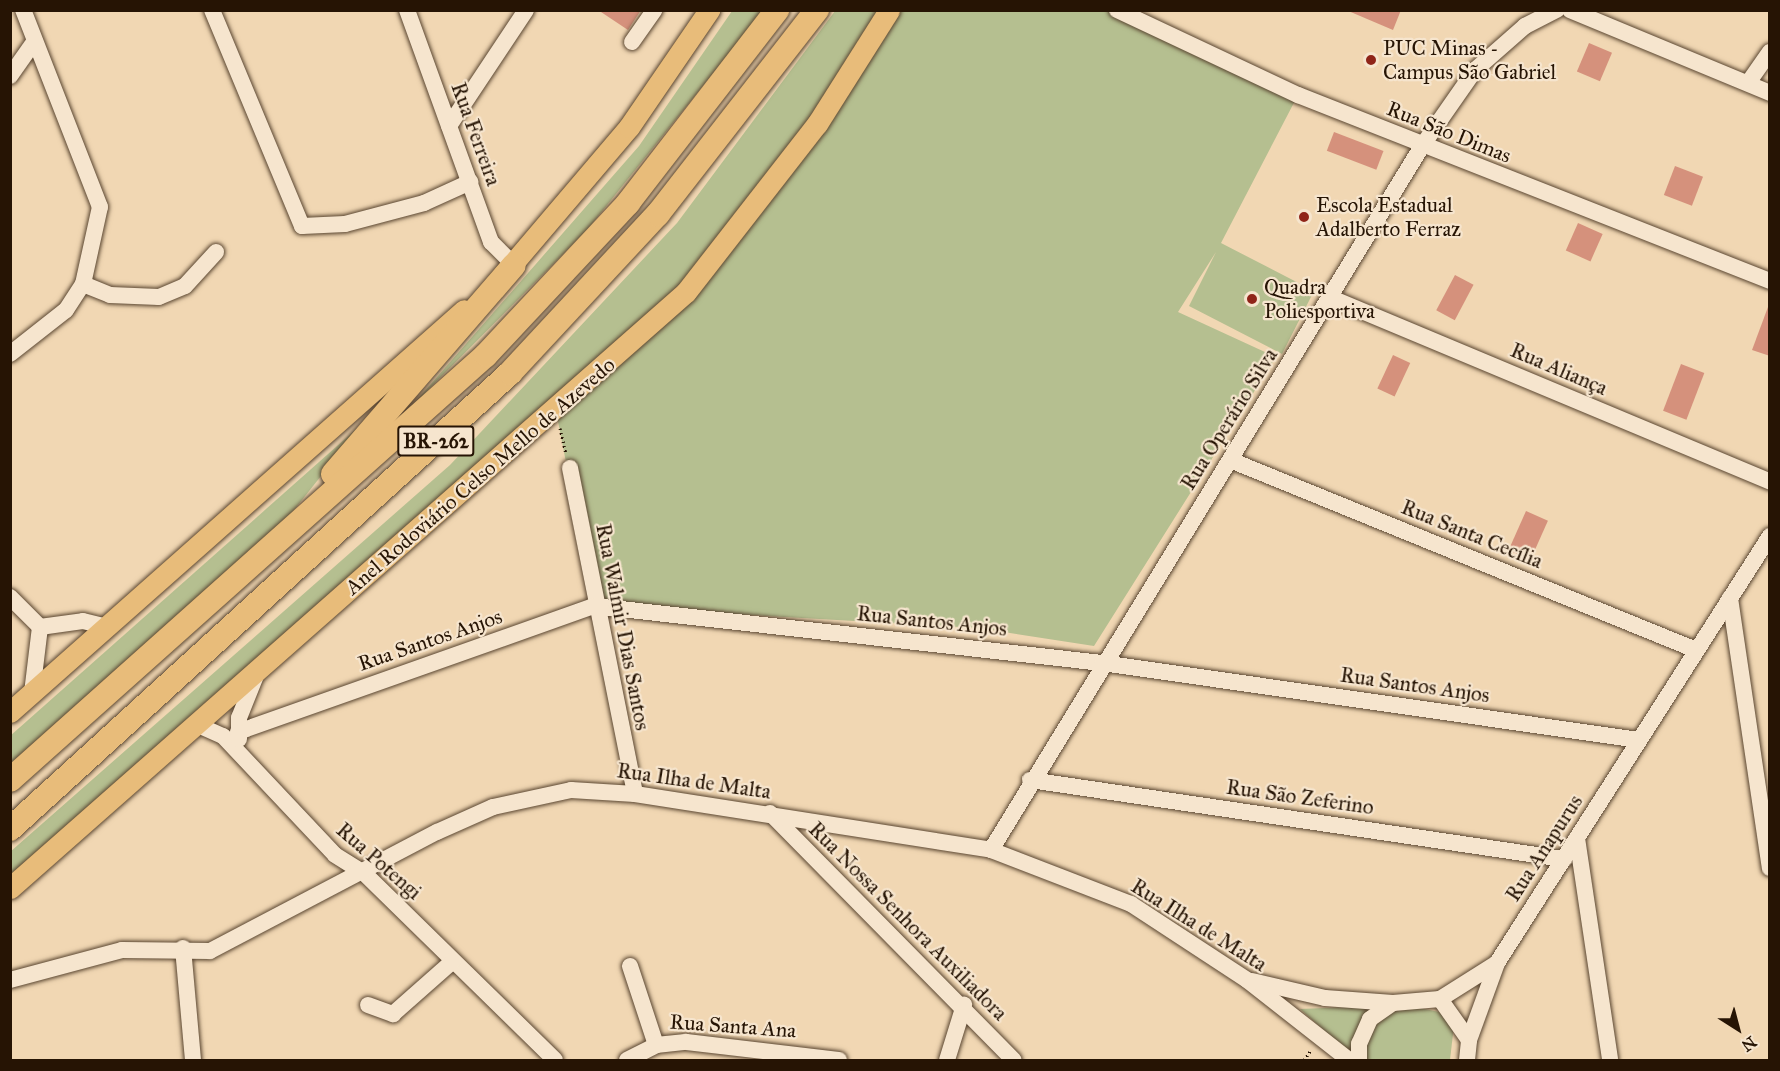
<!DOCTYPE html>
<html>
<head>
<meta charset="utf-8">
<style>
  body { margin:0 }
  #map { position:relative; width:1780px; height:1071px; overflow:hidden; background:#f1d7b3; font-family:"IM FELL Great Primer",serif }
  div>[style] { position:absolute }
  .green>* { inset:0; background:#b5bf90 }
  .building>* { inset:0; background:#d5917c; transform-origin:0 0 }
  .path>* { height:3px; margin-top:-1.5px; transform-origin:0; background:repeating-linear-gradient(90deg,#261404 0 1.5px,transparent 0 4.5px) }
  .roads { filter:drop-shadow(0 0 2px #594530) drop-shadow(0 0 2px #594530) }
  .minor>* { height:16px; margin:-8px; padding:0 8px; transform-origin:8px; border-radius:8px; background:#f6e5ce }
  .major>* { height:21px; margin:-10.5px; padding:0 10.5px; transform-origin:10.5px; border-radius:10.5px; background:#e8bc7a }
  .highway>* { height:24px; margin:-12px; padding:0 12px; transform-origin:12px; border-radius:12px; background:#e8bc7a }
  .dots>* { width:16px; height:16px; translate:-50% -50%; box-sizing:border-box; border:3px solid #f6e5ce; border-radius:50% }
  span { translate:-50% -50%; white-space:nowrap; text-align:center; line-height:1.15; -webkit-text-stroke:4.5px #f6e5ce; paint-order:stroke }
  .shield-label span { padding:2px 4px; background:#f6e5ce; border:2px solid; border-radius:4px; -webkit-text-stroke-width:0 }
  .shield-label { font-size:20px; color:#261404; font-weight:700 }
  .poi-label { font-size:21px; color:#261404 }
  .left { translate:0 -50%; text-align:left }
  .street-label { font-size:21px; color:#261404 }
  .frame { position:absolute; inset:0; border:12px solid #261404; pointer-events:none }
  .north { position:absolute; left:1708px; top:999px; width:60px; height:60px; -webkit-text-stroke:4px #f6e5ce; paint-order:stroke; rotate:144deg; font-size:16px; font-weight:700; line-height:24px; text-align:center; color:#261404 }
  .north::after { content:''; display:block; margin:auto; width:21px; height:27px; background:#261404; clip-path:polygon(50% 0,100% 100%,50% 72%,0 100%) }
</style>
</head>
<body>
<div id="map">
  <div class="green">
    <div style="clip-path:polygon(732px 11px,763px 11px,587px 230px,410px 408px,639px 146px)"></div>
    <div style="clip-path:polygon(835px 11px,1114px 11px,1298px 95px,1221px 243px,1314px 291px,1282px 354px,1189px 306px,1216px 252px,1178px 312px,1276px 357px,1094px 646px,978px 628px,594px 606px,556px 411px,11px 878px,10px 852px,450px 465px,677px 223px)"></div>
    <div style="clip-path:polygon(363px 423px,279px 529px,11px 770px,10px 736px)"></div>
    <div style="clip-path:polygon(1373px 1006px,1353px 1056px,1300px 1009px)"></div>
    <div style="clip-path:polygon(1411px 1006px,1439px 1012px,1454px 1025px,1450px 1060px,1363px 1060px,1371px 1028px,1390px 1011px)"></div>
  </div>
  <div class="building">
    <div style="clip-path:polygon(598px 10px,641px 10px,628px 30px)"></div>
    <div style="clip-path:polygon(1346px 10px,1401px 10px,1393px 30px)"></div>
    <div style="left:1589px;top:43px;width:25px;height:31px;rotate:23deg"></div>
    <div style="left:1334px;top:132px;width:53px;height:20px;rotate:21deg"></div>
    <div style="left:1675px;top:166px;width:30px;height:31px;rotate:21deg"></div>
    <div style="left:1578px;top:223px;width:27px;height:30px;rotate:24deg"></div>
    <div style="left:1455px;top:275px;width:21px;height:40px;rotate:28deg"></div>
    <div style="clip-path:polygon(1768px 307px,1770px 307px,1770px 356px,1752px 350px)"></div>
    <div style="left:1393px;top:355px;width:19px;height:37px;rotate:25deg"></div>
    <div style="left:1681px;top:364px;width:25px;height:50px;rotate:21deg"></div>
    <div style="left:1526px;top:511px;width:24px;height:43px;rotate:24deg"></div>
  </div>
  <div class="path">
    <div style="left:560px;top:428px;width:26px;rotate:77deg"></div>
    <div style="left:10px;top:941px;width:15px;rotate:90deg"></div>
    <div style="left:1304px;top:1060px;width:12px;rotate:-55deg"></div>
  </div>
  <div class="roads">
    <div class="minor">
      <div style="left:212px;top:10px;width:234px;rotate:67.4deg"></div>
      <div style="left:302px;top:226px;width:43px;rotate:-2.7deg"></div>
      <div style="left:345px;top:224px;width:82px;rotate:-14.9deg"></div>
      <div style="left:424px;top:203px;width:51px;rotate:-24.5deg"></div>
      <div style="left:407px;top:10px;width:247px;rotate:70.1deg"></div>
      <div style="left:491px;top:242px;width:33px;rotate:45deg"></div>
      <div style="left:1117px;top:10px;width:200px;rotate:25.2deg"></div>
      <div style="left:1298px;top:95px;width:507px;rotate:21.51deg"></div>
      <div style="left:1570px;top:10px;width:217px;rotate:22.5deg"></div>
      <div style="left:632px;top:42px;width:39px;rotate:-55deg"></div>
      <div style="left:10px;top:76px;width:42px;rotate:-54.8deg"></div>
      <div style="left:1748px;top:83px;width:38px;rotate:-55deg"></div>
      <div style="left:449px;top:126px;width:139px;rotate:-56.4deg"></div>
      <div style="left:83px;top:284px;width:29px;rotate:22deg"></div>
      <div style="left:110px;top:295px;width:49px;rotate:2.3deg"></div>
      <div style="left:159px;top:297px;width:28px;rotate:-23deg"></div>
      <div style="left:185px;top:286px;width:46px;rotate:-47.6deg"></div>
      <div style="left:1331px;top:298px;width:476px;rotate:22.7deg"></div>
      <div style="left:10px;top:354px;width:71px;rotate:-38.2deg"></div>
      <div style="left:66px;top:310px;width:31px;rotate:-57deg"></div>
      <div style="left:83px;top:284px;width:79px;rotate:-77.6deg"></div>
      <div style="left:100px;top:207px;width:212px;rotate:-111.3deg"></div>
      <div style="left:1230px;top:460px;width:503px;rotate:22.18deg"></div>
      <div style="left:570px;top:468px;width:332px;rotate:78.7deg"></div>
      <div style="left:10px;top:597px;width:42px;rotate:45deg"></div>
      <div style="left:40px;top:627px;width:66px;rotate:96.9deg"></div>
      <div style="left:1730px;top:598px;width:273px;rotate:81.6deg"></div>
      <div style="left:40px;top:627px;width:43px;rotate:-7.9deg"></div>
      <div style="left:83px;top:621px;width:25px;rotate:14deg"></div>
      <div style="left:198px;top:725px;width:27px;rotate:24deg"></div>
      <div style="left:223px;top:736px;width:163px;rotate:46.7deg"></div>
      <div style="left:335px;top:855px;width:34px;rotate:32deg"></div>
      <div style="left:364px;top:873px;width:267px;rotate:44.4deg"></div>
      <div style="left:238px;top:732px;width:378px;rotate:-19.5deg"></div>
      <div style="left:594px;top:606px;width:511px;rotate:6.4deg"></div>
      <div style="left:1102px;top:663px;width:542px;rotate:8.16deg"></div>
      <div style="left:239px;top:739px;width:21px;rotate:-90deg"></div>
      <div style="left:239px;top:718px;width:48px;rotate:-68.2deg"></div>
      <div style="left:1030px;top:780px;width:540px;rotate:8.42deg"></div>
      <div style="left:770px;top:813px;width:347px;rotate:45.4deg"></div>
      <div style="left:1577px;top:838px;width:224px;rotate:81.5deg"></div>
      <div style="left:991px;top:850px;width:825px;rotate:-58.52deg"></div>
      <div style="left:1422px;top:146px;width:93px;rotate:-55.1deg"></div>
      <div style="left:1475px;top:70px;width:67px;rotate:-41.3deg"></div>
      <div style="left:1525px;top:26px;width:36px;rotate:-27deg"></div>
      <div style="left:183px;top:948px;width:112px;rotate:84.9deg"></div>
      <div style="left:630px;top:966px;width:83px;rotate:71.8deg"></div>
      <div style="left:10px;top:980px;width:116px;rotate:-15deg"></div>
      <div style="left:122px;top:950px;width:88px;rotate:0.7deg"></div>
      <div style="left:210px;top:951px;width:256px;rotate:-27.7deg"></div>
      <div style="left:437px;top:832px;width:61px;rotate:-24.1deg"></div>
      <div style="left:493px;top:807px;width:80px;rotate:-12.3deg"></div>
      <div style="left:571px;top:790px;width:64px;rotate:3.6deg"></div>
      <div style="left:635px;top:794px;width:360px;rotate:8.9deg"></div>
      <div style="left:991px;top:850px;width:150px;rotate:21.1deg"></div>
      <div style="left:1131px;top:904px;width:139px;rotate:33.2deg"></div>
      <div style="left:1247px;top:980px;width:130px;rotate:38.1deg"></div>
      <div style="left:1252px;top:981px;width:75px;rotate:13.1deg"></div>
      <div style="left:1325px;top:998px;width:68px;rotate:4.2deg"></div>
      <div style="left:1393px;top:1003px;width:47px;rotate:-4.9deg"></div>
      <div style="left:1440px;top:999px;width:67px;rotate:-32.3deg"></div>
      <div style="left:1497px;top:963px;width:507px;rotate:-57.41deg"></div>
      <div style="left:1440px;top:999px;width:50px;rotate:54.7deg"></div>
      <div style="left:368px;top:1005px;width:27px;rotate:20deg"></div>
      <div style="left:393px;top:1014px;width:80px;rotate:-41.5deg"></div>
      <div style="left:627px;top:1060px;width:33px;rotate:-27deg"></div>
      <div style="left:656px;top:1045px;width:30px;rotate:-6deg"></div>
      <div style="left:686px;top:1042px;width:154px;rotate:6.7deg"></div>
      <div style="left:947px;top:1060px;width:58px;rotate:-72.8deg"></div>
      <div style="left:1359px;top:1060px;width:16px;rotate:-90deg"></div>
      <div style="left:1359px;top:1044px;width:27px;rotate:-66deg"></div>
      <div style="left:1370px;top:1019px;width:28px;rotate:-35deg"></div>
      <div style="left:1467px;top:1060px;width:20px;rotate:-84deg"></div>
      <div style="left:1469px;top:1040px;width:82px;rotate:-70deg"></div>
    </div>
    <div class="major">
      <div style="left:503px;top:275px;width:194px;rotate:-49.6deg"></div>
      <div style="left:629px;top:127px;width:142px;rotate:-55.6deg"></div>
      <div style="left:10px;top:712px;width:606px;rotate:-41.52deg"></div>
      <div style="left:10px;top:888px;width:901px;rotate:-41.4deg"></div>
      <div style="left:686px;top:292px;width:213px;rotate:-52.1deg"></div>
      <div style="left:817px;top:124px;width:135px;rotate:-57.7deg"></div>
    </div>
    <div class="highway">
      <div style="left:333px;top:474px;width:276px;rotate:-49.1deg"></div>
      <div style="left:10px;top:780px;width:638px;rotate:-41.76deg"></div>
      <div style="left:486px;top:355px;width:208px;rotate:-46.9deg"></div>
      <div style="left:628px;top:203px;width:244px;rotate:-52.3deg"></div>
      <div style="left:10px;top:829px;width:677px;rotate:-42.36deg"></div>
      <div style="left:510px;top:373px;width:217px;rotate:-47.1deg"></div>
      <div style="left:658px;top:214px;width:259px;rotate:-52.1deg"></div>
    </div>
  </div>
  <div class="dots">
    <div style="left:1371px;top:60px;background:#8f2418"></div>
    <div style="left:1304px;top:217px;background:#8f2418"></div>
    <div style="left:1252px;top:299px;background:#8f2418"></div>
  </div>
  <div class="shield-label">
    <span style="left:436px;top:441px">BR-262</span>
  </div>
  <div class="poi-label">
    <span class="left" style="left:1383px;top:60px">PUC Minas -<br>Campus São Gabriel</span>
    <span class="left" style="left:1316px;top:217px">Escola Estadual<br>Adalberto Ferraz</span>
    <span class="left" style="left:1264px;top:299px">Quadra<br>Poliesportiva</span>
  </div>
  <div class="street-label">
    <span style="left:1449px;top:132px;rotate:22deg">Rua São Dimas</span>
    <span style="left:476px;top:134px;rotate:70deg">Rua Ferreira</span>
    <span style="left:1559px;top:369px;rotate:23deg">Rua Aliança</span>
    <span style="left:1229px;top:419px;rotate:-58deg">Rua Operário Silva</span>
    <span style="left:480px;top:476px;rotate:-41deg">Anel Rodoviário Celso Mello de Azevedo</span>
    <span style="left:1472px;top:534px;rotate:22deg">Rua Santa Cecília</span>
    <span style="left:932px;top:621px;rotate:6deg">Rua Santos Anjos</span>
    <span style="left:623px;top:627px;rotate:79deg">Rua Walmir Dias Santos</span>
    <span style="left:430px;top:640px;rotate:-19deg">Rua Santos Anjos</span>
    <span style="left:1415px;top:685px;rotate:8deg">Rua Santos Anjos</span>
    <span style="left:694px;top:781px;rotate:8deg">Rua Ilha de Malta</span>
    <span style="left:1300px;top:797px;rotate:8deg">Rua São Zeferino</span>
    <span style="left:1544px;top:848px;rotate:-57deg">Rua Anapurus</span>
    <span style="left:379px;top:861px;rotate:41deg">Rua Potengi</span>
    <span style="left:908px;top:921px;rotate:45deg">Rua Nossa Senhora Auxiliadora</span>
    <span style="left:1199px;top:925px;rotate:32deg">Rua Ilha de Malta</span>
    <span style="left:733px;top:1026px;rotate:4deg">Rua Santa Ana</span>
  </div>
  <div class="frame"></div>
  <div class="north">N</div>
</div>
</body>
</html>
